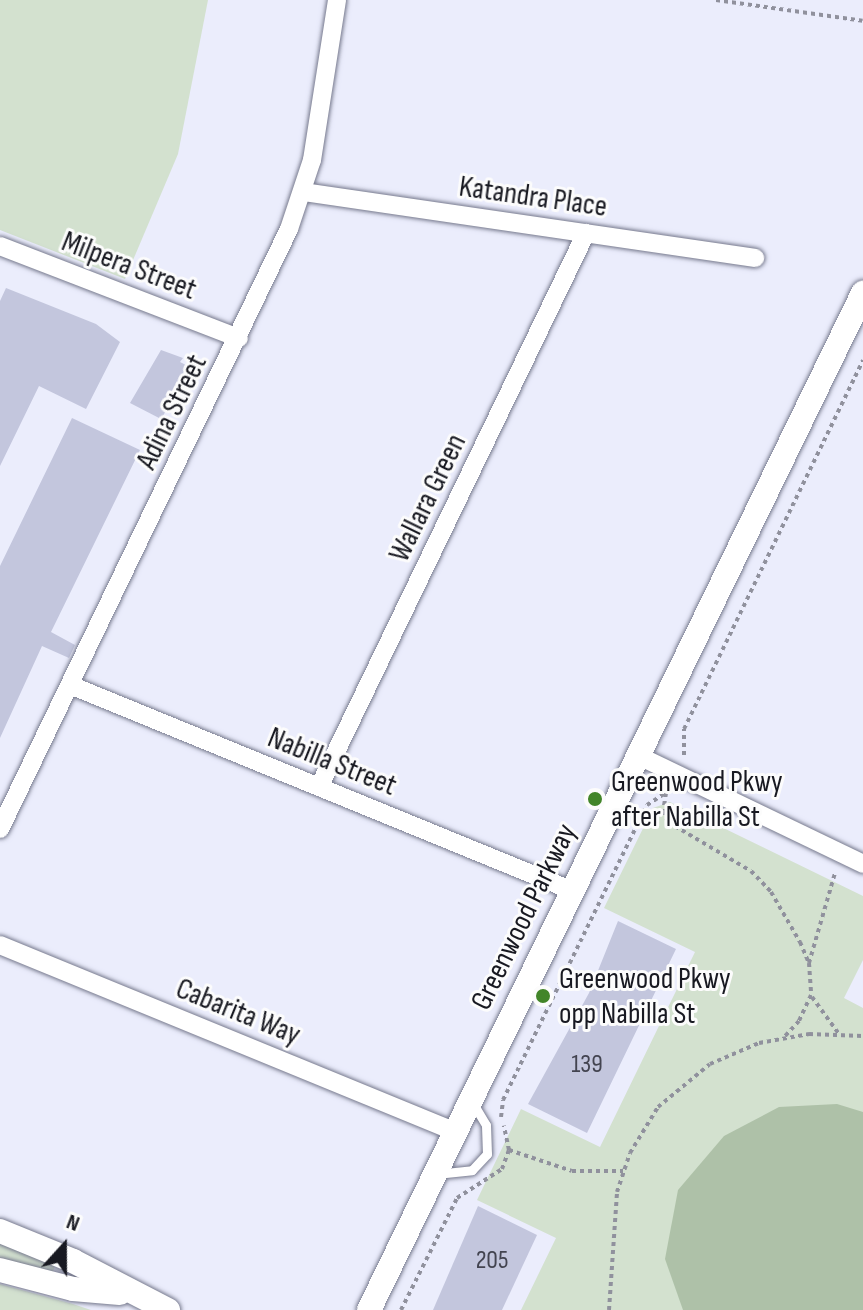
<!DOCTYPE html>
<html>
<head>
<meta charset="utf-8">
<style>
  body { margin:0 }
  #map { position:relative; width:863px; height:1310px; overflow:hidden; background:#ebedfc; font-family:"Sofia Sans Condensed",sans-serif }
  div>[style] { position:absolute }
  .green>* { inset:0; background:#d3e1cf }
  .water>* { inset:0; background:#aec1a8 }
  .building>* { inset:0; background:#c3c6dd }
  .path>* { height:4px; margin-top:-2px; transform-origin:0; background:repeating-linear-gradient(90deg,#90919d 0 4px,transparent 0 8px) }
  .roads { filter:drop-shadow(0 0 2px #76798d) drop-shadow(0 0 2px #76798d) }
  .service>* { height:9px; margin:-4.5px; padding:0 4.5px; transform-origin:4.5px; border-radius:4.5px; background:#fff }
  .minor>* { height:18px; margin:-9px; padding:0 9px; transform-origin:9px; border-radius:9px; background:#fff }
  .tertiary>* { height:24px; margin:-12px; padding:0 12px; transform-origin:12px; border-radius:12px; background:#fff }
  .dots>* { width:22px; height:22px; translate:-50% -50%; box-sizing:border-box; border:4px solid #fcfcfc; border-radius:50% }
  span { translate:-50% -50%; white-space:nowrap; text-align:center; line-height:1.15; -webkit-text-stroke:6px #fcfcfc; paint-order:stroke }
  .number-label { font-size:26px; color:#434450 }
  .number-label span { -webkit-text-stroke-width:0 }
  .street-label { font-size:30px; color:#181921 }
  .poi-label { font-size:30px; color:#181921 }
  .left { translate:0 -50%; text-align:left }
  .north { position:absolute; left:24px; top:1206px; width:80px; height:80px; -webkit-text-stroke:6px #fcfcfc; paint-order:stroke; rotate:21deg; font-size:22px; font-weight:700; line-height:32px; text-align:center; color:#181921 }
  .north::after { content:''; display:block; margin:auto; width:28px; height:36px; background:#181921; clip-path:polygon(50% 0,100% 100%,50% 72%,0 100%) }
</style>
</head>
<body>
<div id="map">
  <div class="green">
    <div style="clip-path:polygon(0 0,208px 0,178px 154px,125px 279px,0 230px)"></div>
    <div style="clip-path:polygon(670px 802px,863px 896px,863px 960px,844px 998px,863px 1008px,863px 1310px,521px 1310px,556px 1238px,477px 1200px,521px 1109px,600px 1147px,695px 952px,604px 908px,653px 808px)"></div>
    <div style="clip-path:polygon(0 1242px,55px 1265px,53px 1272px,0 1258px)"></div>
    <div style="clip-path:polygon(0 1284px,73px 1304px,91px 1310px,0 1310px)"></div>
  </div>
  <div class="water">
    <div style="clip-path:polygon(837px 1104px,863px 1112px,863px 1310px,683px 1310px,665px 1259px,678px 1190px,724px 1136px,779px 1107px)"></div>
  </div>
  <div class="building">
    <div style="clip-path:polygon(6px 288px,96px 324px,120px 342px,86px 409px,39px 386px,0 466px,0 301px)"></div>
    <div style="clip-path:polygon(161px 350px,183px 358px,180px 362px,192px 368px,161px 419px,130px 403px)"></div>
    <div style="clip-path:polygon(72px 418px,140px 450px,51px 632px,75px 645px,69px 658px,42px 646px,0 738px,0 566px)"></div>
    <div style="clip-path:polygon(618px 921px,676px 949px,587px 1133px,528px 1104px,589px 993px)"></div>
    <div style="clip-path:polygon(478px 1206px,537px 1235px,502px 1310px,433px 1310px)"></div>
  </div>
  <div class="path">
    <div style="left:716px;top:0;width:148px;rotate:8.1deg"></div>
    <div style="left:684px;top:755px;width:26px;rotate:-90deg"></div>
    <div style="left:684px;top:729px;width:410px;rotate:-64.1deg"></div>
    <div style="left:666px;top:793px;width:18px;rotate:99deg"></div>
    <div style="left:663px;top:811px;width:12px;rotate:66deg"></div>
    <div style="left:668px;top:822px;width:96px;rotate:30.6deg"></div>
    <div style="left:751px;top:871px;width:29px;rotate:46deg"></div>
    <div style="left:771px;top:892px;width:58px;rotate:59.9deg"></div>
    <div style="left:800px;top:942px;width:23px;rotate:67deg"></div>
    <div style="left:809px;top:963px;width:32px;rotate:86deg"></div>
    <div style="left:811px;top:995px;width:29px;rotate:115deg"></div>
    <div style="left:799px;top:1021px;width:23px;rotate:133deg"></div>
    <div style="left:809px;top:963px;width:94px;rotate:-73.9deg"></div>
    <div style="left:812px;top:997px;width:46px;rotate:53.9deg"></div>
    <div style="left:501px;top:1117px;width:17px;rotate:-83deg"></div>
    <div style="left:503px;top:1100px;width:328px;rotate:-64deg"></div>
    <div style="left:647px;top:805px;width:24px;rotate:-33deg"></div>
    <div style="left:509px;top:1150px;width:66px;rotate:18.4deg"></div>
    <div style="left:572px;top:1171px;width:51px"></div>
    <div style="left:401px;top:1310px;width:125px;rotate:-63.4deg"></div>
    <div style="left:457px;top:1198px;width:54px;rotate:-32.8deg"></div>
    <div style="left:502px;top:1169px;width:20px;rotate:-70deg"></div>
    <div style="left:509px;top:1150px;width:25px;rotate:-102deg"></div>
    <div style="left:609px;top:1310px;width:118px;rotate:-86.1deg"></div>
    <div style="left:617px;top:1192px;width:41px;rotate:-71.6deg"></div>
    <div style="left:630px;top:1153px;width:54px;rotate:-58.7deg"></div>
    <div style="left:658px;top:1107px;width:67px;rotate:-39.6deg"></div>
    <div style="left:710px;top:1064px;width:53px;rotate:-23.2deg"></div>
    <div style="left:759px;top:1043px;width:51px;rotate:-10.2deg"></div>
    <div style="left:809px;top:1034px;width:54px;rotate:2.1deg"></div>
  </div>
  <div class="roads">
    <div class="service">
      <div style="left:436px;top:1174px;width:36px;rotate:-6deg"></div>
      <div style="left:472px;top:1170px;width:22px;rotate:-47deg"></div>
      <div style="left:487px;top:1154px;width:29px;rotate:-92deg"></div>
      <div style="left:486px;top:1125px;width:27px;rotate:-121deg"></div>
    </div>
    <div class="minor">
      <div style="left:303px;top:192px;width:457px;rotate:8.3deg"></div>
      <div style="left:0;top:246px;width:256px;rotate:21.1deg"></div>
      <div style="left:70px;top:685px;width:544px;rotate:22.27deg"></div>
      <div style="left:639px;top:756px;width:249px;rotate:25.7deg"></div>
      <div style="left:319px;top:787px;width:615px;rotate:-64.27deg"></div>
      <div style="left:0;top:829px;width:666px;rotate:-64.28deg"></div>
      <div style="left:289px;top:229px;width:73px;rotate:-71.6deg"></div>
      <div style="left:312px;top:160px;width:162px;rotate:-81.1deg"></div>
      <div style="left:0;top:945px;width:492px;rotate:22.3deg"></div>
    </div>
    <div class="tertiary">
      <div style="left:0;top:1231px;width:79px;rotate:22.3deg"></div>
      <div style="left:73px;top:1261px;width:107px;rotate:27.3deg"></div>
      <div style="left:0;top:1270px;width:75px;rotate:14.6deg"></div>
      <div style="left:73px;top:1289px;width:47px;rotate:4.9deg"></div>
      <div style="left:369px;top:1310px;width:1131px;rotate:-64.09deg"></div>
    </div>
  </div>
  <div class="dots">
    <div style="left:595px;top:799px;background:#428529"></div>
    <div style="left:543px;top:996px;background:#428529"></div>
  </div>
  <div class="number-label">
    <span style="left:587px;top:1065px">139</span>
    <span style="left:492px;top:1261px">205</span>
  </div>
  <div class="street-label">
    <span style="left:533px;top:197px;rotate:8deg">Katandra Place</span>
    <span style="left:129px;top:266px;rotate:21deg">Milpera Street</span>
    <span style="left:172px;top:412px;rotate:-64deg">Adina Street</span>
    <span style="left:428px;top:498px;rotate:-64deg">Wallara Green</span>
    <span style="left:332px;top:762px;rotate:22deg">Nabilla Street</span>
    <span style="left:524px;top:917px;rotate:-64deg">Greenwood Parkway</span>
    <span style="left:238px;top:1012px;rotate:22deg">Cabarita Way</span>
  </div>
  <div class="poi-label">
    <span class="left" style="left:611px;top:799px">Greenwood Pkwy<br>after Nabilla St</span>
    <span class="left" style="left:559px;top:996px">Greenwood Pkwy<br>opp Nabilla St</span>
  </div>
  <div class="north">N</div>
</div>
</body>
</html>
